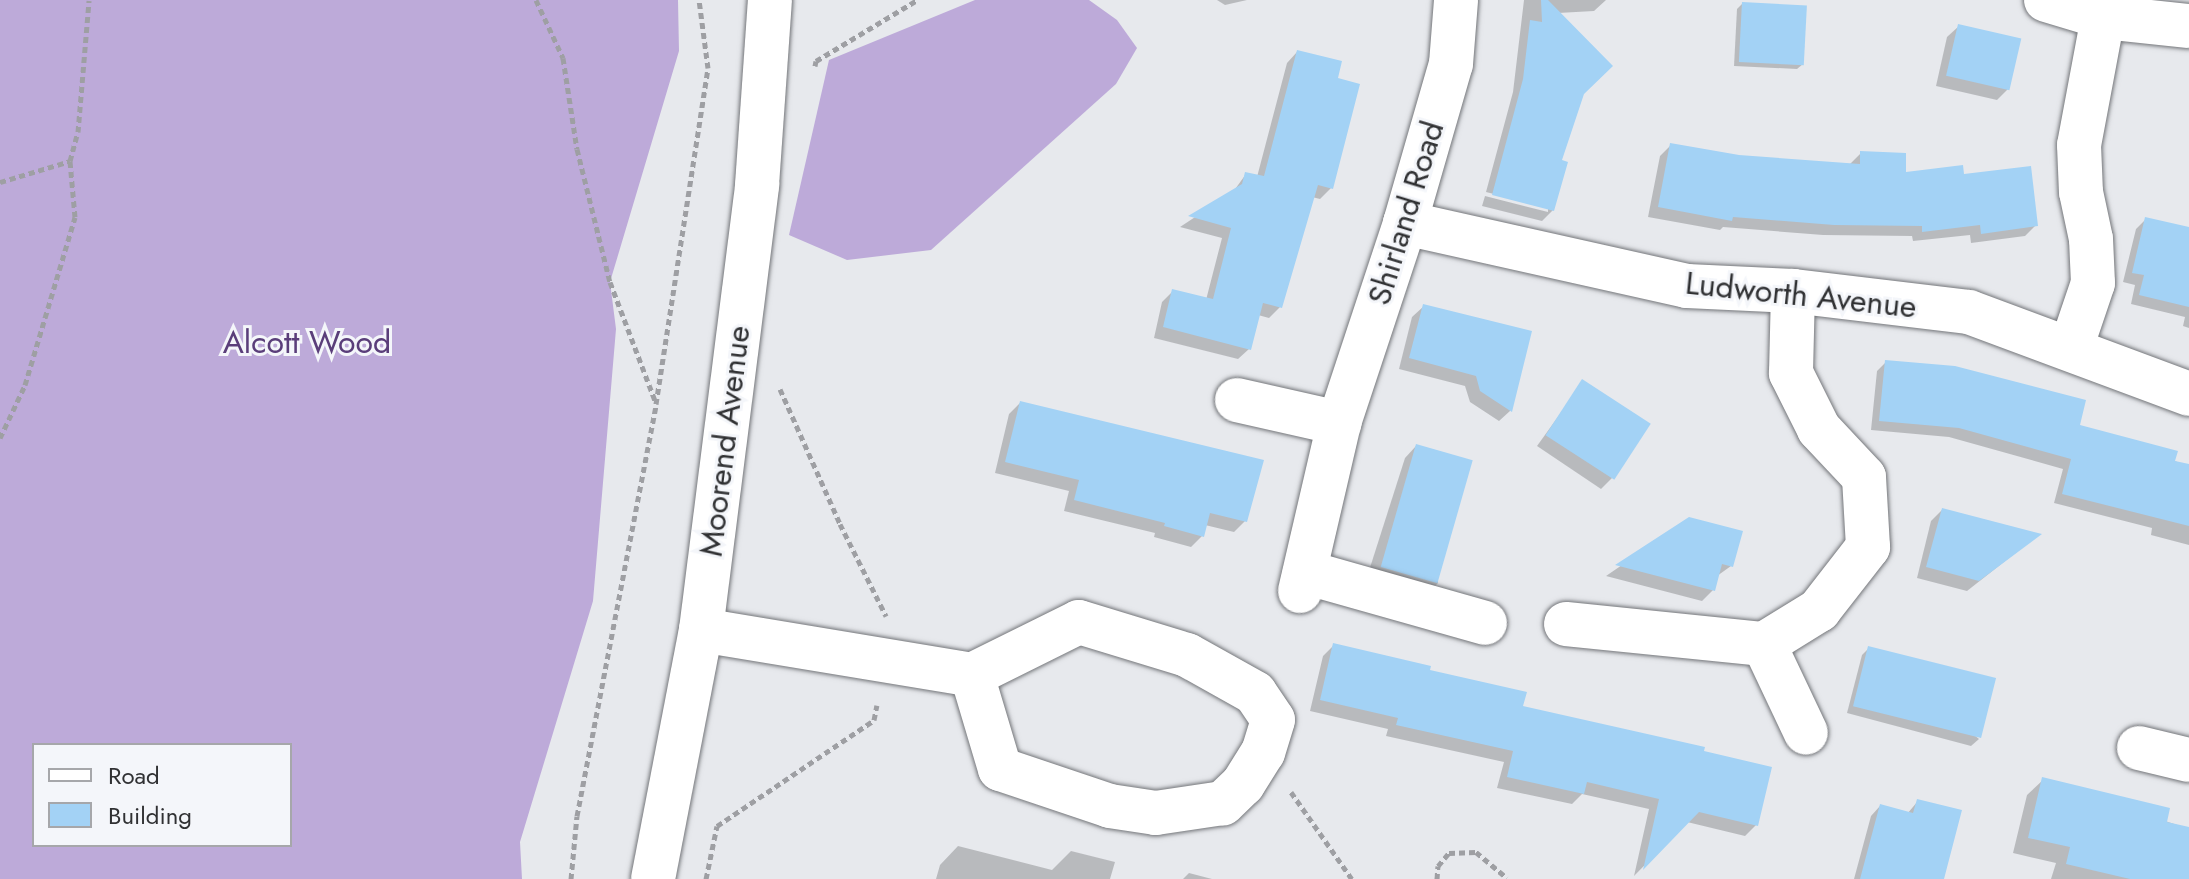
<!DOCTYPE html>
<html>
<head>
<meta charset="utf-8">
<style>
  body { margin:0 }
  #map { position:relative; width:2189px; height:879px; overflow:hidden; background:#e7e9ed; font-family:Jost,sans-serif }
  div>[style] { position:absolute }
  .forest>* { inset:0; background:#bdaad9 }
  .shadow>* { inset:0; background:#0003 }
  .building>* { inset:0; background:#a3d2f5; transform-origin:0 0 }
  .path>* { height:5px; margin-top:-2.5px; transform-origin:0; background:repeating-linear-gradient(90deg,#9e9fa3 0 6px,transparent 0 10px) }
  .roads { filter:drop-shadow(0 0 2px #74767a) drop-shadow(0 0 2px #74767a) }
  .minor>* { height:44px; margin:-22px; padding:0 22px; transform-origin:22px; border-radius:22px; background:#fff }
  span { translate:-50% -50%; white-space:nowrap; text-align:center; line-height:1.15; -webkit-text-stroke:6px #f4f6fa; paint-order:stroke }
  .street-label { font-size:32px; color:#303133 }
  .park-label { font-size:32px; color:#5a3e7a }
  .legend { position:absolute; left:32px; top:743px; width:260px; height:104px; box-sizing:border-box; background:#f4f6fa; border:2px solid #a6a7aa; margin:0; padding:10px 14px; list-style:none; font-size:24px; color:#303133 }
  .legend li { display:flex; align-items:center; gap:16px; height:40px }
  .legend b { width:40px; border:2px solid #a6a7aa }
</style>
</head>
<body>
<div id="map">
  <div class="forest">
    <div style="clip-path:polygon(evenodd,0 0,678px 0,679px 51px,610px 282px,616px 329px,593px 601px,520px 842px,522px 879px,0 879px,0 0,290px 745px,290px 845px,34px 845px,34px 745px,290px 745px)"></div>
    <div style="clip-path:polygon(975px 0,1089px 0,1117px 20px,1137px 48px,1116px 84px,931px 250px,847px 260px,789px 235px,829px 60px)"></div>
  </div>
  <div class="shadow">
    <div style="clip-path:polygon(1217px 0,1247px 0,1225px 5px)"></div>
    <div style="clip-path:polygon(1524px 0,1606px 0,1594px 11px,1558px 13px,1582px 93px,1560px 162px,1553px 210px,1542px 221px,1482px 206px,1485px 196px,1548px 212px,1548px 208px,1486px 192px,1513px 92px)"></div>
    <div style="clip-path:polygon(1742px 4px,1803px 64px,1797px 69px,1734px 66px,1737px 9px)"></div>
    <div style="clip-path:polygon(1959px 26px,2008px 89px,1997px 100px,1936px 86px,1947px 37px)"></div>
    <div style="clip-path:polygon(1297px 52px,1336px 80px,1331px 188px,1320px 199px,1312px 197px,1280px 307px,1269px 318px,1258px 315px,1249px 349px,1238px 359px,1154px 338px,1162px 302px,1173px 291px,1206px 300px,1222px 238px,1180px 227px,1233px 192px,1246px 174px,1257px 177px,1287px 63px)"></div>
    <div style="clip-path:polygon(1671px 145px,1739px 157px,1850px 164px,1861px 153px,1903px 174px,1962px 177px,2036px 225px,2025px 236px,1971px 243px,1970px 235px,1913px 241px,1912px 236px,1823px 235px,1723px 227px,1720px 230px,1648px 217px,1660px 156px)"></div>
    <div style="clip-path:polygon(2146px 219px,2189px 229px,2189px 328px,2183px 326px,2185px 317px,2131px 304px,2135px 285px,2123px 282px,2136px 229px)"></div>
    <div style="clip-path:polygon(1424px 306px,1529px 332px,1510px 411px,1499px 421px,1470px 402px,1465px 386px,1399px 369px,1412px 317px)"></div>
    <div style="clip-path:polygon(1886px 362px,2189px 466px,2189px 545px,2151px 535px,2152px 528px,2054px 503px,2063px 469px,1949px 437px,1871px 430px,1877px 371px)"></div>
    <div style="clip-path:polygon(1583px 382px,1612px 478px,1601px 489px,1537px 446px)"></div>
    <div style="clip-path:polygon(1020px 403px,1245px 521px,1234px 532px,1205px 525px,1202px 536px,1191px 547px,1154px 537px,1155px 533px,1064px 511px,1069px 491px,995px 473px,1009px 414px)"></div>
    <div style="clip-path:polygon(1416px 446px,1438px 583px,1427px 594px,1367px 577px,1405px 458px)"></div>
    <div style="clip-path:polygon(1942px 510px,2038px 535px,1967px 591px,1917px 578px,1931px 521px)"></div>
    <div style="clip-path:polygon(1689px 519px,1731px 566px,1717px 576px,1713px 590px,1702px 601px,1606px 576px)"></div>
    <div style="clip-path:polygon(1334px 645px,1428px 672px,1521px 707px,1702px 752px,1756px 825px,1745px 836px,1687px 822px,1634px 876px,1649px 809px,1582px 794px,1572px 804px,1497px 788px,1504px 762px,1386px 736px,1388px 729px,1310px 711px,1323px 656px)"></div>
    <div style="clip-path:polygon(1869px 648px,1979px 739px,1971px 746px,1847px 713px,1862px 655px)"></div>
    <div style="clip-path:polygon(2043px 780px,2189px 829px,2189px 879px,2051px 879px,2056px 863px,2013px 853px,2027px 795px)"></div>
    <div style="clip-path:polygon(1918px 801px,1938px 879px,1854px 879px,1871px 816px,1880px 806px,1907px 814px)"></div>
    <div style="clip-path:polygon(958px 846px,1052px 870px,1071px 851px,1115px 862px,1110px 879px,936px 879px,940px 865px)"></div>
    <div style="clip-path:polygon(1189px 873px,1212px 879px,1183px 879px)"></div>
  </div>
  <div class="building">
    <div style="clip-path:polygon(1541px 0,1548px 0,1613px 66px,1584px 94px,1562px 160px,1568px 162px,1554px 211px,1492px 195px,1523px 79px,1530px 20px,1542px 22px)"></div>
    <div style="left:1742px;top:2px;width:65px;height:60px;rotate:3deg"></div>
    <div style="left:1958px;top:24px;width:65px;height:53px;rotate:13deg"></div>
    <div style="clip-path:polygon(1297px 50px,1342px 61px,1338px 78px,1360px 84px,1333px 189px,1318px 185px,1282px 308px,1263px 303px,1251px 350px,1163px 327px,1172px 289px,1213px 299px,1231px 228px,1188px 216px,1242px 184px,1245px 172px,1264px 176px)"></div>
    <div style="clip-path:polygon(1670px 143px,1739px 155px,1860px 164px,1860px 151px,1906px 153px,1906px 172px,1963px 165px,1964px 174px,2031px 166px,2038px 226px,1981px 234px,1980px 225px,1922px 232px,1922px 226px,1834px 225px,1733px 217px,1732px 221px,1658px 207px)"></div>
    <div style="clip-path:polygon(2145px 217px,2189px 227px,2189px 307px,2139px 295px,2144px 275px,2132px 273px)"></div>
    <div style="clip-path:polygon(1423px 304px,1532px 331px,1512px 412px,1480px 391px,1476px 376px,1409px 358px)"></div>
    <div style="clip-path:polygon(1885px 360px,1955px 366px,2086px 400px,2080px 425px,2178px 451px,2175px 461px,2189px 464px,2189px 526px,2062px 494px,2071px 459px,1959px 428px,1879px 421px)"></div>
    <div style="left:1582px;top:379px;width:82px;height:67px;rotate:33deg"></div>
    <div style="clip-path:polygon(1020px 401px,1264px 460px,1247px 522px,1210px 513px,1204px 537px,1164px 526px,1165px 523px,1074px 500px,1079px 480px,1005px 462px)"></div>
    <div style="left:1416px;top:444px;width:59px;height:128px;rotate:16deg"></div>
    <div style="clip-path:polygon(1942px 508px,2042px 534px,1979px 581px,1926px 567px)"></div>
    <div style="clip-path:polygon(1689px 517px,1743px 531px,1733px 567px,1722px 564px,1715px 591px,1615px 565px)"></div>
    <div style="clip-path:polygon(1333px 643px,1431px 666px,1430px 670px,1527px 692px,1523px 706px,1705px 747px,1704px 751px,1772px 767px,1758px 826px,1699px 812px,1643px 870px,1659px 799px,1587px 782px,1584px 794px,1507px 777px,1513px 751px,1396px 725px,1398px 718px,1320px 700px)"></div>
    <div style="left:1868px;top:646px;width:132px;height:62px;rotate:14deg"></div>
    <div style="clip-path:polygon(2042px 777px,2170px 808px,2167px 822px,2189px 827px,2189px 879px,2130px 879px,2066px 864px,2070px 847px,2028px 838px)"></div>
    <div style="clip-path:polygon(1917px 799px,1962px 810px,1944px 879px,1860px 879px,1880px 804px,1913px 813px)"></div>
  </div>
  <div class="path">
    <div style="left:536px;top:0;width:64px;rotate:65deg"></div>
    <div style="left:563px;top:58px;width:92px;rotate:81.3deg"></div>
    <div style="left:577px;top:149px;width:137px;rotate:76.1deg"></div>
    <div style="left:610px;top:282px;width:129px;rotate:69.2deg"></div>
    <div style="left:815px;top:66px;width:5px;rotate:-79deg"></div>
    <div style="left:816px;top:61px;width:118px;rotate:-31.1deg"></div>
    <div style="left:0;top:182px;width:73px;rotate:-16.7deg"></div>
    <div style="left:780px;top:389px;width:148px;rotate:66deg"></div>
    <div style="left:840px;top:524px;width:103px;rotate:63.4deg"></div>
    <div style="left:0;top:438px;width:59px;rotate:-64.7deg"></div>
    <div style="left:25px;top:385px;width:175px;rotate:-73.4deg"></div>
    <div style="left:75px;top:217px;width:56px;rotate:-95.1deg"></div>
    <div style="left:70px;top:161px;width:30px;rotate:-75deg"></div>
    <div style="left:78px;top:132px;width:132px;rotate:-85.2deg"></div>
    <div style="left:1291px;top:792px;width:106px;rotate:55deg"></div>
    <div style="left:571px;top:879px;width:63px;rotate:-84.6deg"></div>
    <div style="left:577px;top:816px;width:420px;rotate:-79.1deg"></div>
    <div style="left:656px;top:404px;width:340px;rotate:-81.2deg"></div>
    <div style="left:708px;top:68px;width:69px;rotate:-97.5deg"></div>
    <div style="left:706px;top:879px;width:54px;rotate:-78.3deg"></div>
    <div style="left:717px;top:826px;width:189px;rotate:-34deg"></div>
    <div style="left:874px;top:720px;width:15px;rotate:-79deg"></div>
    <div style="left:1437px;top:879px;width:13px;rotate:-86deg"></div>
    <div style="left:1438px;top:866px;width:17px;rotate:-50deg"></div>
    <div style="left:1449px;top:853px;width:27px;rotate:-2deg"></div>
    <div style="left:1476px;top:852px;width:40px;rotate:40deg"></div>
  </div>
  <div class="roads">
    <div class="minor">
      <div style="left:2046px;top:0;width:59px;rotate:16.6deg"></div>
      <div style="left:2103px;top:17px;width:130px;rotate:100.6deg"></div>
      <div style="left:2079px;top:145px;width:47px;rotate:87.6deg"></div>
      <div style="left:2081px;top:192px;width:48px;rotate:78deg"></div>
      <div style="left:2091px;top:239px;width:44px;rotate:87.4deg"></div>
      <div style="left:2093px;top:283px;width:69px;rotate:108.7deg"></div>
      <div style="left:2103px;top:17px;width:86px;rotate:6deg"></div>
      <div style="left:1405px;top:223px;width:289px;rotate:12.6deg"></div>
      <div style="left:1687px;top:286px;width:106px;rotate:2.7deg"></div>
      <div style="left:1793px;top:291px;width:177px;rotate:6.8deg"></div>
      <div style="left:1969px;top:312px;width:235px;rotate:20.4deg"></div>
      <div style="left:1237px;top:400px;width:105px;rotate:12.7deg"></div>
      <div style="left:1305px;top:572px;width:187px;rotate:15.8deg"></div>
      <div style="left:1300px;top:591px;width:172px;rotate:-76.9deg"></div>
      <div style="left:1339px;top:423px;width:211px;rotate:-71.7deg"></div>
      <div style="left:1405px;top:223px;width:166px;rotate:-73.9deg"></div>
      <div style="left:1451px;top:64px;width:64px;rotate:-85.5deg"></div>
      <div style="left:1566px;top:624px;width:199px;rotate:5.8deg"></div>
      <div style="left:1764px;top:644px;width:65px;rotate:-31.7deg"></div>
      <div style="left:1819px;top:610px;width:80px;rotate:-52.1deg"></div>
      <div style="left:1868px;top:547px;width:70px;rotate:-93.3deg"></div>
      <div style="left:1864px;top:477px;width:66px;rotate:-133.2deg"></div>
      <div style="left:1819px;top:429px;width:63px;rotate:-116.6deg"></div>
      <div style="left:1791px;top:373px;width:82px;rotate:-88.6deg"></div>
      <div style="left:701px;top:630px;width:275px;rotate:9.4deg"></div>
      <div style="left:972px;top:675px;width:119px;rotate:-26.4deg"></div>
      <div style="left:1079px;top:622px;width:113px;rotate:17deg"></div>
      <div style="left:1187px;top:655px;width:78px;rotate:29.2deg"></div>
      <div style="left:1255px;top:693px;width:32px;rotate:56deg"></div>
      <div style="left:1273px;top:720px;width:34px;rotate:107deg"></div>
      <div style="left:1263px;top:752px;width:38px;rotate:122deg"></div>
      <div style="left:1243px;top:784px;width:28px;rotate:136deg"></div>
      <div style="left:1223px;top:803px;width:68px;rotate:171.5deg"></div>
      <div style="left:1156px;top:813px;width:47px;rotate:-171.3deg"></div>
      <div style="left:1110px;top:806px;width:116px;rotate:-161.4deg"></div>
      <div style="left:1000px;top:769px;width:98px;rotate:-106.6deg"></div>
      <div style="left:1764px;top:644px;width:98px;rotate:64.7deg"></div>
      <div style="left:2139px;top:748px;width:51px;rotate:13.5deg"></div>
      <div style="left:653px;top:879px;width:254px;rotate:-79.1deg"></div>
      <div style="left:701px;top:630px;width:449px;rotate:-82.8deg"></div>
      <div style="left:757px;top:185px;width:185px;rotate:-86deg"></div>
    </div>
  </div>
  <div class="street-label">
    <span style="left:1406px;top:213px;rotate:-73deg">Shirland Road</span>
    <span style="left:1801px;top:295px;rotate:6deg">Ludworth Avenue</span>
    <span style="left:725px;top:441px;rotate:-83deg">Moorend Avenue</span>
  </div>
  <div class="park-label">
    <span style="left:307px;top:342px">Alcott Wood</span>
  </div>
  <ul class="legend">
  <li><b style="height:10px;background:#fff"></b>Road</li>
  <li><b style="height:22px;background:#a3d2f5"></b>Building</li>
  </ul>
</div>
</body>
</html>
